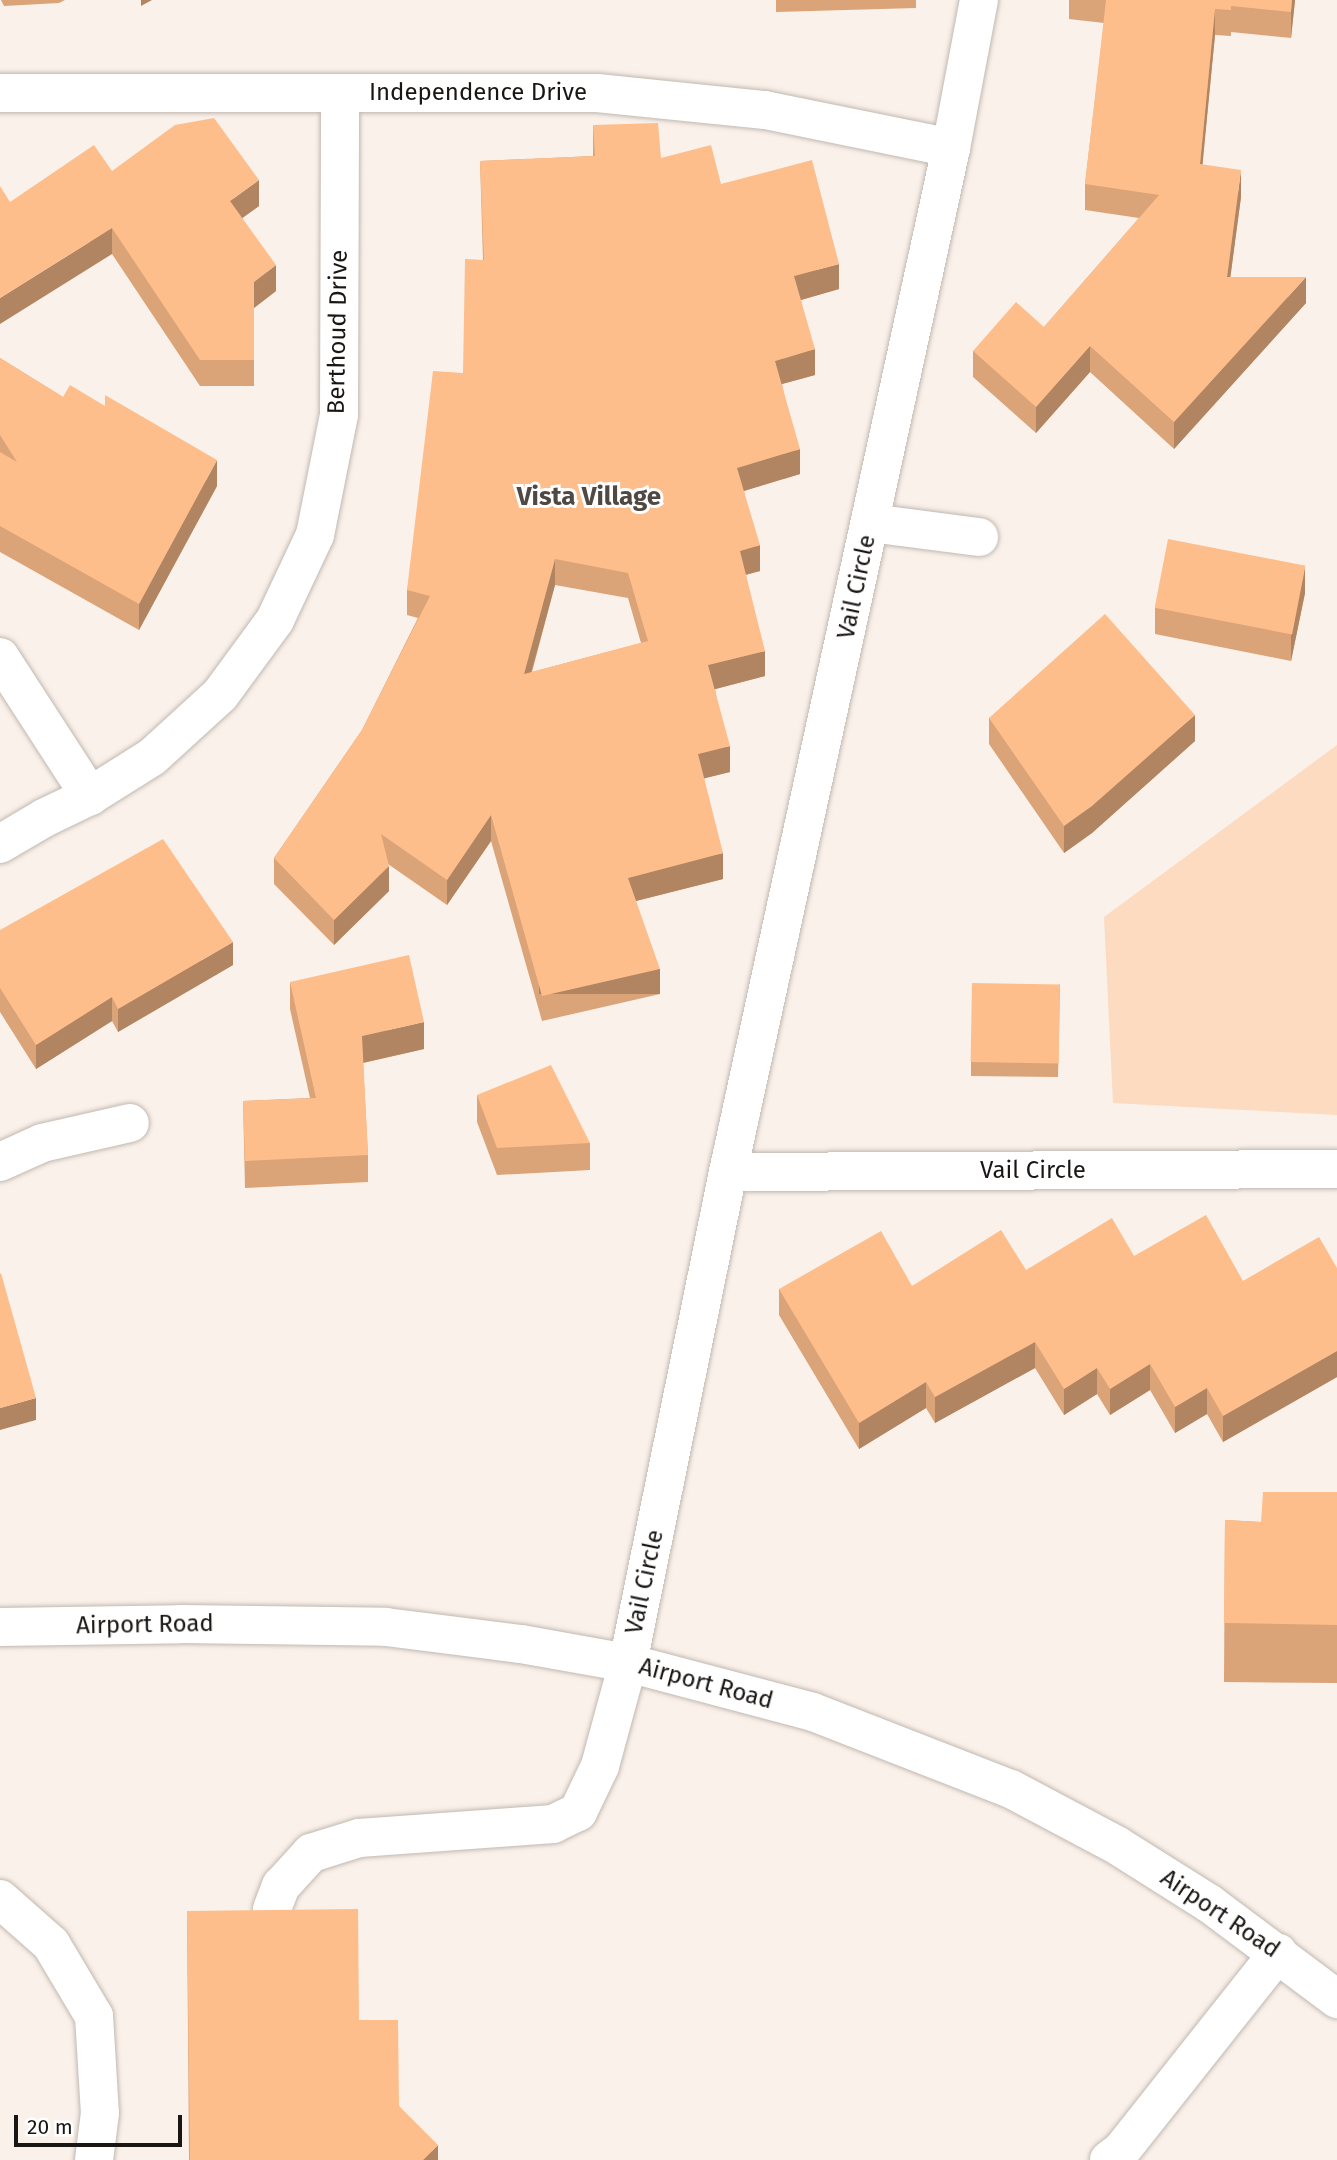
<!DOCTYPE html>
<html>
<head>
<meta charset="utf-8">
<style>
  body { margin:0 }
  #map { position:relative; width:1337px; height:2160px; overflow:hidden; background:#faf1ea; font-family:"Fira Sans",sans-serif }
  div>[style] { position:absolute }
  .green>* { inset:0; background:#fcdbc1 }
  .roads { filter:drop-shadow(0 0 2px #c1b8b1) drop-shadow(0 0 2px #c1b8b1) }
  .minor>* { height:38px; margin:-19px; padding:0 19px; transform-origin:19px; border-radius:19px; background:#fff }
  .wall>* { inset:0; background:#daa378 }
  .shaded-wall>* { inset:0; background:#b18561; transform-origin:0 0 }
  .building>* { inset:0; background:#fdbe8b; transform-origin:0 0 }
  span { translate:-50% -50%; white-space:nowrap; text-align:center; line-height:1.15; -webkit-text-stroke:6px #fff; paint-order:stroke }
  .street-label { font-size:24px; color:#191614 }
  .neighbourhood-label { font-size:26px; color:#504943; font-weight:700 }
  .scale { position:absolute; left:14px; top:2115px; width:168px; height:32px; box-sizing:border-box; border:4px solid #191614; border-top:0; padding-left:9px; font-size:21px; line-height:24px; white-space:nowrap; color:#191614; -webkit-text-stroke:5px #fff; paint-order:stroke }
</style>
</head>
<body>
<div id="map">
  <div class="green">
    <div style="clip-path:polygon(1337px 745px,1337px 1115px,1113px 1103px,1104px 917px)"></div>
  </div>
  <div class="roads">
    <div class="minor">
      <div style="left:0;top:93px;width:597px"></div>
      <div style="left:597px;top:93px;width:169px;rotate:5.8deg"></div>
      <div style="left:765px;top:110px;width:190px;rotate:11.5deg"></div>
      <div style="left:871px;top:523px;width:109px;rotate:7.4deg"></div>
      <div style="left:0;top:657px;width:166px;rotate:57.1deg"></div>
      <div style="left:0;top:844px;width:51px;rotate:-30.6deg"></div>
      <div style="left:44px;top:818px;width:51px;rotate:-25.6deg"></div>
      <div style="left:90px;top:796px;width:73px;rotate:-32.2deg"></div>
      <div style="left:152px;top:757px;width:92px;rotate:-42.4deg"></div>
      <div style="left:220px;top:695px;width:93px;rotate:-53.7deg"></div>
      <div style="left:275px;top:620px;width:94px;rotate:-64.8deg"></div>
      <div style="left:315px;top:535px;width:122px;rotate:-78.7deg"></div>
      <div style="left:339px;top:415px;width:322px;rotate:-89.8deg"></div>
      <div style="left:0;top:1162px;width:46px;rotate:-24.3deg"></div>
      <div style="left:42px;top:1143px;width:90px;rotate:-12.8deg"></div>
      <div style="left:728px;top:1172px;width:609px;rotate:-0.28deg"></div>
      <div style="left:0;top:1627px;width:181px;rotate:-0.9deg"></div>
      <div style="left:181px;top:1624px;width:205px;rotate:0.8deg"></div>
      <div style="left:386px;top:1627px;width:136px;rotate:7.2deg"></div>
      <div style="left:521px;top:1644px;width:109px;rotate:10.1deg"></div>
      <div style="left:628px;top:1663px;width:191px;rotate:14.8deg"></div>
      <div style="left:813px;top:1712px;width:212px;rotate:21.3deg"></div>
      <div style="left:1011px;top:1789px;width:121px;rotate:28deg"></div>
      <div style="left:1118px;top:1846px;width:109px;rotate:32.2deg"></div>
      <div style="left:1210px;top:1904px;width:159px;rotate:36.8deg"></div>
      <div style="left:0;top:1899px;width:68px;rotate:41.4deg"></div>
      <div style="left:51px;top:1944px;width:84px;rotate:59.2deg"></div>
      <div style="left:94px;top:2016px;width:97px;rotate:86.5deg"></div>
      <div style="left:100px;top:2113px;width:47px;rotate:97.3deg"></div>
      <div style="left:272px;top:1909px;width:25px;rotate:-69deg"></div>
      <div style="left:281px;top:1886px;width:45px;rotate:-47.7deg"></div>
      <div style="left:311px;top:1853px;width:50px;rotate:-17.4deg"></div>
      <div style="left:359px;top:1838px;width:195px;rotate:-4.1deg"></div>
      <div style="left:553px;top:1824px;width:28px;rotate:-26deg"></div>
      <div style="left:578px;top:1812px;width:51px;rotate:-64.4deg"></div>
      <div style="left:600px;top:1766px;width:107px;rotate:-74.8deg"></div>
      <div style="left:628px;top:1663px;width:501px;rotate:-78.49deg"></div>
      <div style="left:728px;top:1172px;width:1048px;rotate:-77.71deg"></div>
      <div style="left:951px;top:148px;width:151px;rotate:-79.3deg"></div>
      <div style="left:1109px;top:2160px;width:15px;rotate:-37deg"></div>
      <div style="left:1121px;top:2151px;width:253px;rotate:-51.6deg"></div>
    </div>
  </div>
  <div class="wall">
    <div style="clip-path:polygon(1px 0,65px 0,59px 3px,4px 6px)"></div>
    <div style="clip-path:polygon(776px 0,916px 0,916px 8px,776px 12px)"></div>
    <div style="clip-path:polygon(1069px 0,1295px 0,1291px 38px,1231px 32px,1231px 36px,1215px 35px,1202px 165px,1241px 197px,1230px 277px,1306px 303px,1174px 449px,1090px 372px,1036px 433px,973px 377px,973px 351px,1044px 327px,1139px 218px,1085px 210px,1085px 184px,1104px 23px,1069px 19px)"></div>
    <div style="clip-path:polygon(evenodd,593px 125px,661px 158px,721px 184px,839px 289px,801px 300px,815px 375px,782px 384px,800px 474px,744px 491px,760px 571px,746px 575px,765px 676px,715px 689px,730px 772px,704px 778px,723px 879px,636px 901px,660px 994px,542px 1021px,491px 841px,447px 905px,388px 864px,389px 891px,334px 945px,274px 884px,274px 858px,362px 730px,418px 618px,407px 615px,407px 590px,463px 373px,483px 260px,480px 161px,593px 156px,593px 125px,555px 585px,628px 598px,641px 643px,532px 672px,555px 585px)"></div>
    <div style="clip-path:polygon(112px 171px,259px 206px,242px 218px,276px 291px,254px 308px,254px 386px,200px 386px,112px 254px,10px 202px)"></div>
    <div style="clip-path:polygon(0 358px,63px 397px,217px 486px,139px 630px,0 552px)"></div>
    <div style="clip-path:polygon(1305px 593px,1291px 661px,1155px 634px,1155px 608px)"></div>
    <div style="clip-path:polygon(989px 718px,1195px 741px,1092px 833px,1064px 853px,989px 744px)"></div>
    <div style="clip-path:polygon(0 930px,233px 965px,118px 1032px,112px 1021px,36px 1069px,0 1012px)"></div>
    <div style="clip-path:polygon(290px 982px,424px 1049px,363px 1063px,368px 1155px,368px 1182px,245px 1188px,243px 1101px,310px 1098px,290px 1009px)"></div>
    <div style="clip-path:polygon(1060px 984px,1058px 1077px,971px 1076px,971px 1062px)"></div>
    <div style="clip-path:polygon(477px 1095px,590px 1143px,590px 1170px,497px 1175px,477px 1122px)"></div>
    <div style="clip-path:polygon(1134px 1256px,1243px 1281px,1337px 1268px,1337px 1377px,1223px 1442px,1207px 1414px,1175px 1433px,1150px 1390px,1110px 1415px,1097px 1394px,1064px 1415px,1035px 1368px,935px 1423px,926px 1408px,859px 1449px,779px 1315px,779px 1289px,912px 1286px)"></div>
    <div style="clip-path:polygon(1337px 1492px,1337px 1683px,1224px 1682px,1225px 1520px,1261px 1522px)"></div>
    <div style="clip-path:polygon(187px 1911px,359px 2020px,399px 2106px,438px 2160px,189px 2160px)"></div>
  </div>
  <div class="shaded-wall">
    <div style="clip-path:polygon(141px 0,152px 0,141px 6px)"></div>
    <div style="clip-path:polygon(1292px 0,1295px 0,1291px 38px,1291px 12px)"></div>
    <div style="clip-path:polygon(1215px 9px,1215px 35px,1200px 191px,1200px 164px)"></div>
    <div style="clip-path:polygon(1241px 170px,1241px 197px,1227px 303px,1227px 277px)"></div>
    <div style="clip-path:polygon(259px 180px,259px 206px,230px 227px,230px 201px)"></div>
    <div style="clip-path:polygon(112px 228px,112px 254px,0 324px,0 298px)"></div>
    <div style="clip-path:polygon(839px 264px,839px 289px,794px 302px,794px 276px)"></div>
    <div style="clip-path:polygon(276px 265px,276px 291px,254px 308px,254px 282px)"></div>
    <div style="clip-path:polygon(1306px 277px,1306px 303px,1174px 449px,1174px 422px)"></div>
    <div style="clip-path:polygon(1090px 346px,1090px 372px,1036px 433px,1036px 407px)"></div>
    <div style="clip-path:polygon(815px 349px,815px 375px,775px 386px,775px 361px)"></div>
    <div style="clip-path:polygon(800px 449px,800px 474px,737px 493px,737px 468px)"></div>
    <div style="clip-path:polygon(217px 460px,217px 486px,139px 630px,139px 604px)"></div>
    <div style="clip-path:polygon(760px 545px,760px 571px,740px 576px,740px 551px)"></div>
    <div style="clip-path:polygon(555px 559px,555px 585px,524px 699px,524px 674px)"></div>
    <div style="clip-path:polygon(1305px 566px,1305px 593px,1291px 661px,1291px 634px)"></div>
    <div style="clip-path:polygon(765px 651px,765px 676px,708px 691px,708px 665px)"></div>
    <div style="clip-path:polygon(1195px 715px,1195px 741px,1092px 833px,1064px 853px,1064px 826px)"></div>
    <div style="clip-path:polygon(730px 746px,730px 772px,698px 780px,698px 754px)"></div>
    <div style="clip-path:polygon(491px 815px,491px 841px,447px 905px,447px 880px)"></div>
    <div style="clip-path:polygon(723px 853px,723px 879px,628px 903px,628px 878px)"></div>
    <div style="clip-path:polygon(389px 866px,389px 891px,334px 945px,334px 920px)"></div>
    <div style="clip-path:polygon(233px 942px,233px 965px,118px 1032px,118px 1009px)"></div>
    <div style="left:660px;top:969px;width:25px;height:121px;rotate:90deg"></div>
    <div style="clip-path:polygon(112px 997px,112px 1021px,36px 1069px,36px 1045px)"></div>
    <div style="clip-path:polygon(424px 1022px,424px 1049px,362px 1063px,362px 1036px)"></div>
    <div style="clip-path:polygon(1035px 1342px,1035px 1368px,935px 1423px,935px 1397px)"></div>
    <div style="clip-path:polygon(1337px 1351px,1337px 1377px,1223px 1442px,1223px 1416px)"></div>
    <div style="clip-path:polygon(1150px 1364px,1150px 1390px,1110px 1415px,1110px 1389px)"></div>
    <div style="clip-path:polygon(1097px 1368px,1097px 1394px,1064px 1415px,1064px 1389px)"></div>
    <div style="clip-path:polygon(926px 1382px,926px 1408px,859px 1449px,859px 1423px)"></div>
    <div style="clip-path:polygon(1207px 1388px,1207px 1414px,1175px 1433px,1175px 1407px)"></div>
    <div style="clip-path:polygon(36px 1398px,36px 1420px,0 1430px,0 1408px)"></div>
    <div style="clip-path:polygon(438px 2145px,438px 2160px,423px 2160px)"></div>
  </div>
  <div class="building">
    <div style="clip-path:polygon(1106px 0,1292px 0,1291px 12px,1231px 6px,1231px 10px,1215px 9px,1200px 164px,1241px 170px,1227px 277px,1306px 277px,1174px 422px,1090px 346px,1036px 407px,973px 351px,1016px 302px,1044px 327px,1159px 195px,1085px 184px)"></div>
    <div style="clip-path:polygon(214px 118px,259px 180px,230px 201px,276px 265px,254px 282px,254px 360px,200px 360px,112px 228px,0 298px,0 186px,10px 202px,94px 145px,112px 171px,175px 125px)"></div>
    <div style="clip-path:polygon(evenodd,658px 123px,661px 158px,711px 145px,721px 184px,812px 160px,839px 264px,794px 276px,815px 349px,775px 361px,800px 449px,737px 468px,760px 545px,740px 551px,765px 651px,708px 665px,730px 746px,698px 754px,723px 853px,628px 878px,660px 969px,542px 996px,491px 815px,447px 880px,381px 834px,389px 866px,334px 920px,274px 858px,362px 730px,430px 596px,407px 590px,433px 371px,463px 373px,465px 259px,484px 260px,480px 161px,595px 156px,593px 125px,658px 123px,555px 559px,628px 573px,648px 641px,524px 674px,555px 559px)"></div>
    <div style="clip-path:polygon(0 358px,63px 397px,70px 385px,105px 406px,105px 395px,217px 460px,139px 604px,0 526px,0 452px,17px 462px,0 435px)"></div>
    <div style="left:1168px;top:539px;width:140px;height:70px;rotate:11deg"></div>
    <div style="clip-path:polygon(1105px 614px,1195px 715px,1092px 806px,1064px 826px,989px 718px)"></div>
    <div style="clip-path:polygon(163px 839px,233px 942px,118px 1009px,112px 997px,36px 1045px,0 988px,0 930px)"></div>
    <div style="clip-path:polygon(409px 955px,424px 1022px,362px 1036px,368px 1155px,245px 1161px,243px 1101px,316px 1098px,290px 982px)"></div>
    <div style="left:972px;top:983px;width:88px;height:79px;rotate:1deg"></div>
    <div style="clip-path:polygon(551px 1065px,590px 1143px,497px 1148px,477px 1095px)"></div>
    <div style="clip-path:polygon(1206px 1215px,1243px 1281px,1319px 1237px,1337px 1268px,1337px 1351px,1223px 1416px,1207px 1388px,1175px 1407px,1150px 1364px,1110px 1389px,1097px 1368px,1064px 1389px,1035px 1342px,935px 1397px,926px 1382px,859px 1423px,779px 1289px,881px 1231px,912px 1286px,1001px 1230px,1026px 1270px,1112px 1218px,1134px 1256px)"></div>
    <div style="clip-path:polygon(1px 1273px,36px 1398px,0 1408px,0 1274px)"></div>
    <div style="clip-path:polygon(1263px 1492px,1337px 1492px,1337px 1625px,1224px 1623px,1225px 1520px,1261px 1522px)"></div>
    <div style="clip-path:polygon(358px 1909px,359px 2020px,398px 2020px,399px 2106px,438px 2145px,423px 2160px,190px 2160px,187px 1911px)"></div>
  </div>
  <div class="street-label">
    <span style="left:478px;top:93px">Independence Drive</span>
    <span style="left:338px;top:332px;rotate:-89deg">Berthoud Drive</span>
    <span style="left:857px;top:587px;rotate:-78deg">Vail Circle</span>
    <span style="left:1033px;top:1171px">Vail Circle</span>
    <span style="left:645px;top:1582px;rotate:-78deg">Vail Circle</span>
    <span style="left:145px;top:1625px;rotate:-1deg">Airport Road</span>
    <span style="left:706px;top:1684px;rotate:15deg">Airport Road</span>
    <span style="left:1220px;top:1914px;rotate:34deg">Airport Road</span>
  </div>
  <div class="neighbourhood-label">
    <span style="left:589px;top:497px">Vista Village</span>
  </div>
  <div class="scale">20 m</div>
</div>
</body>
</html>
